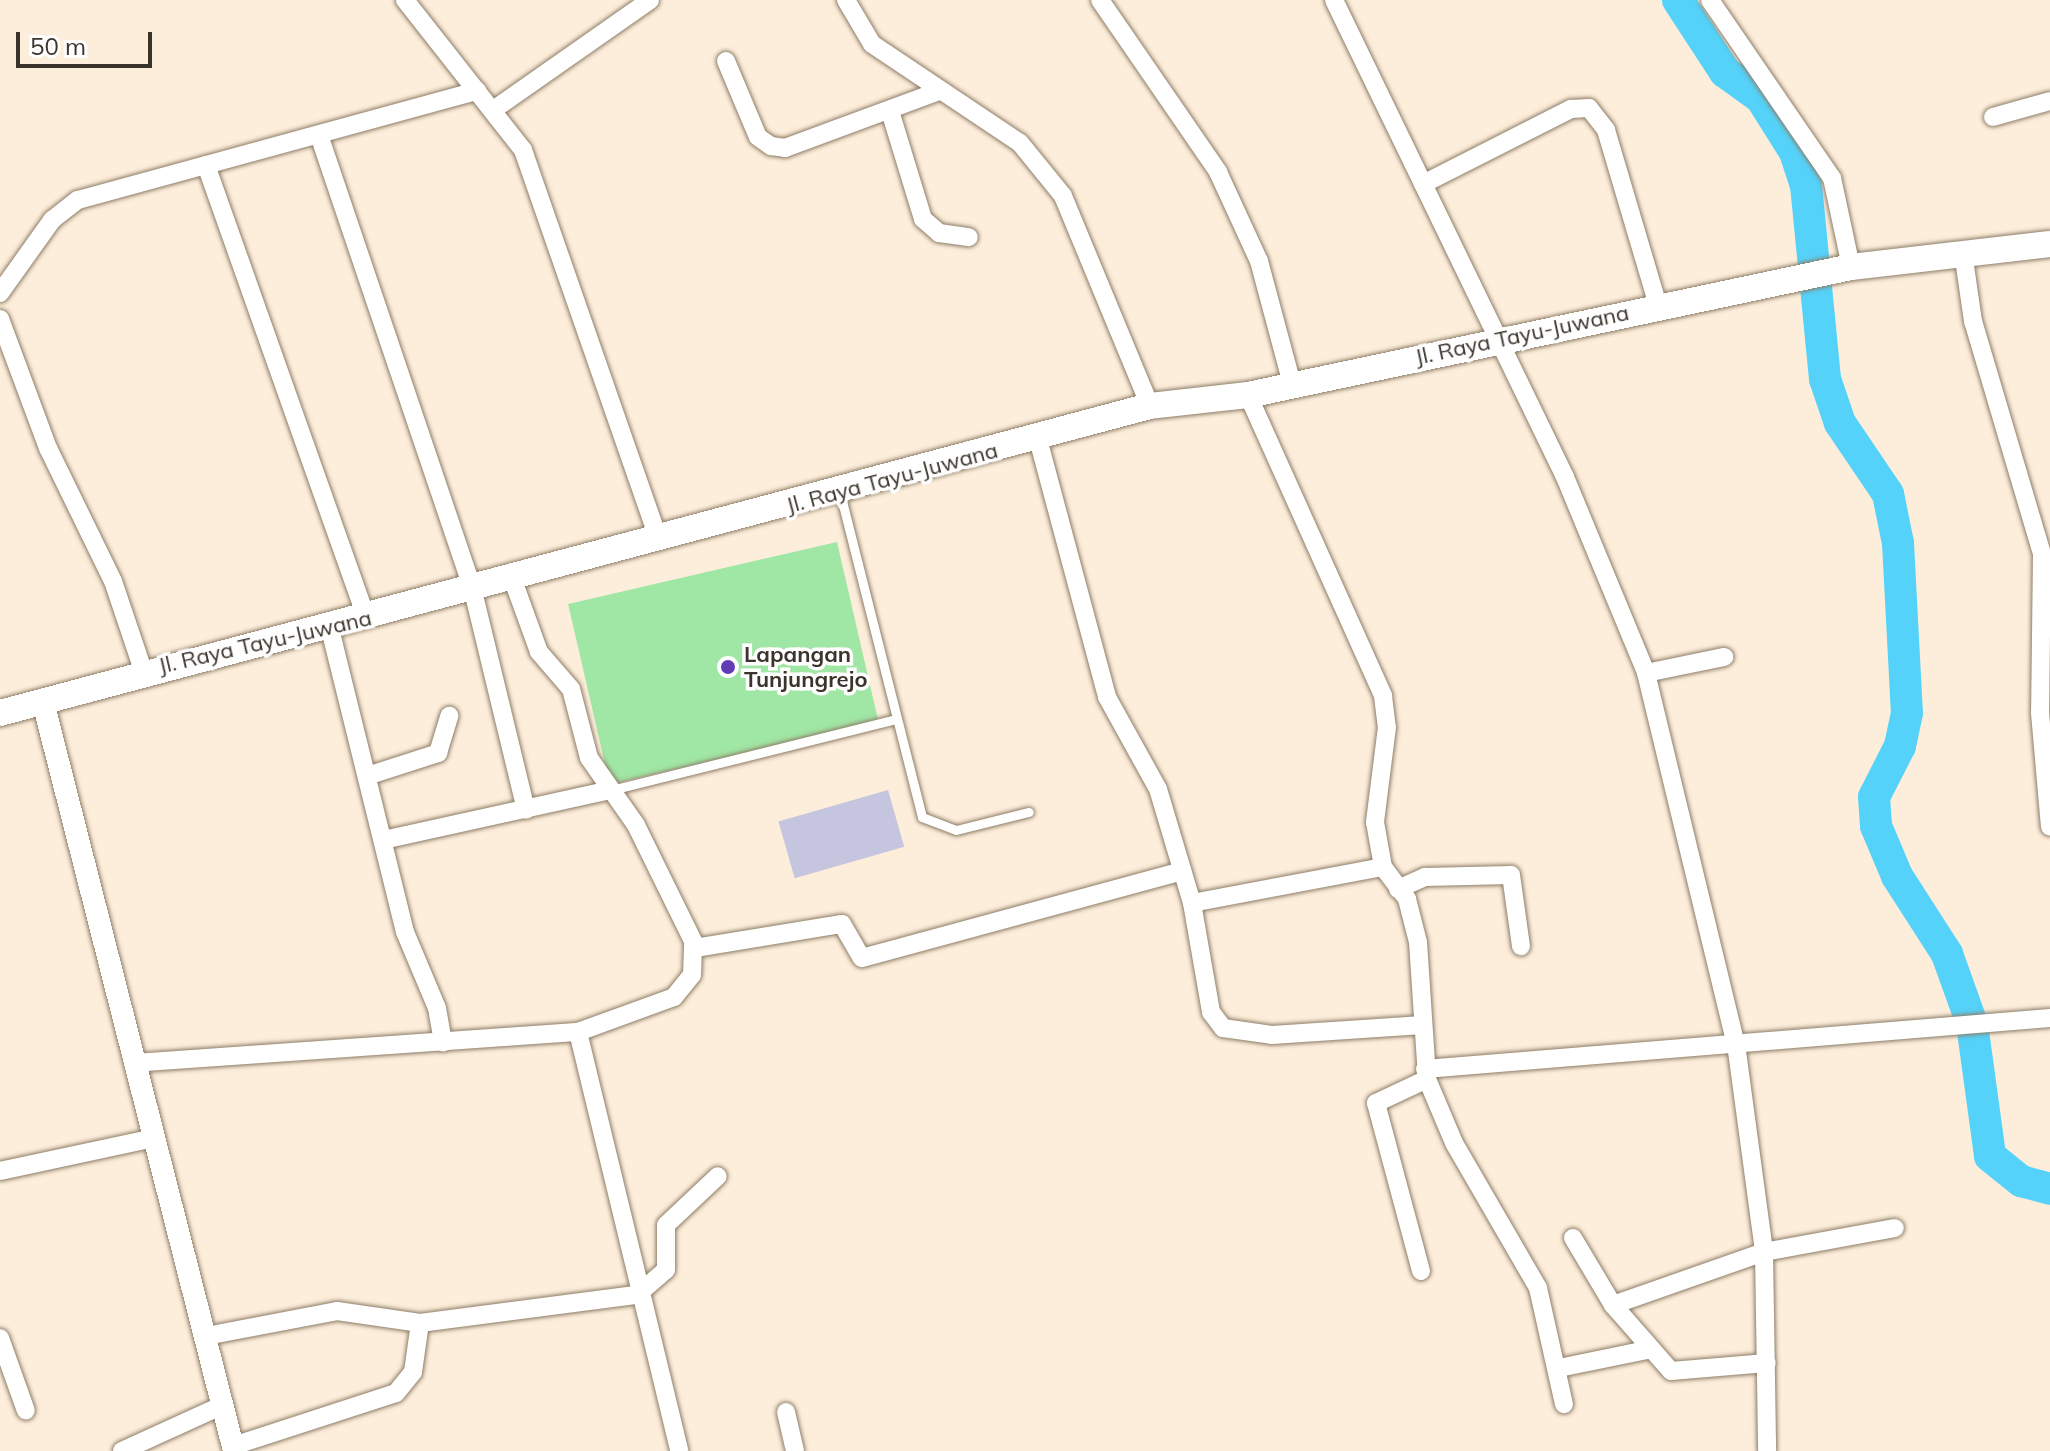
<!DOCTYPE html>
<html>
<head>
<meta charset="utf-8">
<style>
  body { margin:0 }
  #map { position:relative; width:2050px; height:1451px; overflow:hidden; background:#fdeedb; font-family:Mulish,sans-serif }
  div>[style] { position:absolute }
  .green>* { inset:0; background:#a0e6a5; transform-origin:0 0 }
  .river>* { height:32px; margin:-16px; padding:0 16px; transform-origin:16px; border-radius:16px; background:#55d2f9 }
  .building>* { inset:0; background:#c6c5e0; transform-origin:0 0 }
  .roads { filter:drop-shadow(0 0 2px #8d7d67) drop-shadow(0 0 2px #8d7d67) }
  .service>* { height:9px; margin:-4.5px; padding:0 4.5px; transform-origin:4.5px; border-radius:4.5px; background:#fff }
  .minor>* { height:18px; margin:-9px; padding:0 9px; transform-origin:9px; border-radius:9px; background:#fff }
  .tertiary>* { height:22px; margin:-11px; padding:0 11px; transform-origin:11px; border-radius:11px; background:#fff }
  .secondary>* { height:26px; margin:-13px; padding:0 13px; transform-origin:13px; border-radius:13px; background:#fff }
  .dots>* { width:22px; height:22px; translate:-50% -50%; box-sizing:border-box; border:4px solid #fefefe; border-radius:50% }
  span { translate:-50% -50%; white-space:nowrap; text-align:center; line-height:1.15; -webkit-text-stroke:7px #fefefe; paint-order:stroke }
  .street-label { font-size:22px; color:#3b342b }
  .poi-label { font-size:22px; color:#3b342b; font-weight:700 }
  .left { translate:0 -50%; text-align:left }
  .scale { position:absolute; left:16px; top:32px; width:136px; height:36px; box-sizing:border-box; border:4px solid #3b342b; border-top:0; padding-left:10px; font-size:24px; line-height:28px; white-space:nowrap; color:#3b342b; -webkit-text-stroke:6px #fefefe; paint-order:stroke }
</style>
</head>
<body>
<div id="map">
  <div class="green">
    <div style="left:837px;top:542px;width:185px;height:276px;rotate:77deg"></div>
  </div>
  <div class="river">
    <div style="left:1678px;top:0;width:86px;rotate:56.9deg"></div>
    <div style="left:1725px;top:72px;width:44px;rotate:35.8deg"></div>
    <div style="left:1761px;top:98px;width:64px;rotate:57.8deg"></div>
    <div style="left:1795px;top:152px;width:35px;rotate:72deg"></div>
    <div style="left:1806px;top:185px;width:195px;rotate:84.4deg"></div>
    <div style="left:1825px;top:379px;width:46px;rotate:71.2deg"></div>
    <div style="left:1840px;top:423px;width:86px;rotate:55.9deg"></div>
    <div style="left:1888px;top:494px;width:50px;rotate:78.5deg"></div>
    <div style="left:1898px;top:543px;width:170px;rotate:87deg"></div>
    <div style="left:1907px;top:713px;width:34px;rotate:102deg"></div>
    <div style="left:1900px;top:746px;width:57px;rotate:117deg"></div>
    <div style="left:1874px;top:797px;width:29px;rotate:86deg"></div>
    <div style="left:1876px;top:826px;width:54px;rotate:67.2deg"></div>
    <div style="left:1897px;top:876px;width:93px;rotate:57.3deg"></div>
    <div style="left:1947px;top:954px;width:74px;rotate:70.3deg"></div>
    <div style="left:1972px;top:1024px;width:133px;rotate:82.2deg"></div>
    <div style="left:1990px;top:1156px;width:40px;rotate:39deg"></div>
    <div style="left:2021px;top:1181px;width:30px;rotate:15deg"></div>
  </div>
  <div class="building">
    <div style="left:888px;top:790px;width:59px;height:114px;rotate:74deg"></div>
  </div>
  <div class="roads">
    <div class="service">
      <div style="left:840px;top:493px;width:334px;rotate:75.8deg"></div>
      <div style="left:922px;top:817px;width:36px;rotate:21deg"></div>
      <div style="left:956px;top:830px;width:75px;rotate:-13.9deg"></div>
      <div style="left:611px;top:790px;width:293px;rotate:-14deg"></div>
    </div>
    <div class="minor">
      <div style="left:405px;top:0;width:191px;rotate:51.8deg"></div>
      <div style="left:523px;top:150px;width:413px;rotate:70.8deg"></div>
      <div style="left:846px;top:0;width:51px;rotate:59.4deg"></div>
      <div style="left:872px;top:44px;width:178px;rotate:33.8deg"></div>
      <div style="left:1020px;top:143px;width:68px;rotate:50.9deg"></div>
      <div style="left:1063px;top:196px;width:227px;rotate:67.5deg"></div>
      <div style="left:1100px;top:0;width:209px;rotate:55.5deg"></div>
      <div style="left:1218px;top:172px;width:98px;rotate:65.3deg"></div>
      <div style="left:1259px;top:261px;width:127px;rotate:75deg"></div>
      <div style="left:1334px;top:0;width:530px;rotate:64.16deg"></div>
      <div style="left:1565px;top:477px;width:212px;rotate:67.5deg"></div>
      <div style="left:1646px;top:673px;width:382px;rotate:76.4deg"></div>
      <div style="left:1736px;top:1044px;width:210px;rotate:82.3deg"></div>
      <div style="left:1764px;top:1252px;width:199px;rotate:89.1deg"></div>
      <div style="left:1710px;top:0;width:216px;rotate:55.6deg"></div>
      <div style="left:1832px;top:178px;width:91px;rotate:77.9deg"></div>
      <div style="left:726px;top:61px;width:82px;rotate:67.2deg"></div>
      <div style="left:758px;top:137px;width:16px;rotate:35deg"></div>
      <div style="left:771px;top:146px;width:14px;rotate:8deg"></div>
      <div style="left:785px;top:148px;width:164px;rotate:-20.3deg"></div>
      <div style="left:496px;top:108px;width:188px;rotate:-35deg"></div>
      <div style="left:890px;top:111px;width:113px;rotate:73deg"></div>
      <div style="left:923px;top:219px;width:21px;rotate:41deg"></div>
      <div style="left:939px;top:233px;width:30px;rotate:8deg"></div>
      <div style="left:1993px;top:117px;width:59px;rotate:-15.7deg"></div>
      <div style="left:319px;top:135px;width:481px;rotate:71.3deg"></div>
      <div style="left:473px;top:591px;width:225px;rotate:76.4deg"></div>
      <div style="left:206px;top:165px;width:482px;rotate:70.5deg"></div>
      <div style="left:1423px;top:184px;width:166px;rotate:-26.9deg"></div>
      <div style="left:1571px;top:109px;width:18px;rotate:-3deg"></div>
      <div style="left:1589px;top:108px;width:28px;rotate:52deg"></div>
      <div style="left:1606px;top:130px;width:184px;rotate:73.5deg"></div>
      <div style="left:1963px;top:252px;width:70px;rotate:81.8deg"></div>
      <div style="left:1973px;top:321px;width:243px;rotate:73.5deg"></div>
      <div style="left:2042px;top:554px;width:159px;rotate:90.7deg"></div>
      <div style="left:2040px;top:713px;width:114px;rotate:85deg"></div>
      <div style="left:0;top:293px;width:90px;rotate:-54.5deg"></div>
      <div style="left:52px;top:220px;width:33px;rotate:-38deg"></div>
      <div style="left:78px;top:200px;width:414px;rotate:-15.3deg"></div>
      <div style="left:0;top:319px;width:138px;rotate:69.6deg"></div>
      <div style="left:48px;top:448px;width:148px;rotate:64deg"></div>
      <div style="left:113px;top:581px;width:94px;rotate:71.4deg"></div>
      <div style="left:1248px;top:395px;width:330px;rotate:65.8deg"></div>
      <div style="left:1383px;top:696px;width:31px;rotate:83deg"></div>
      <div style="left:1387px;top:727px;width:96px;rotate:97.2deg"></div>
      <div style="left:1375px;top:822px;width:46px;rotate:79.9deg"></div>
      <div style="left:1383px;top:867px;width:40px;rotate:53deg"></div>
      <div style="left:1407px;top:899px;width:44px;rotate:75.7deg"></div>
      <div style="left:1418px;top:942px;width:137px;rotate:86.2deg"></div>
      <div style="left:1427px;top:1079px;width:69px;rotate:67.1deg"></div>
      <div style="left:1454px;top:1143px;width:168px;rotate:59.9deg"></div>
      <div style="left:1538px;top:1288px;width:119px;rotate:77.4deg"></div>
      <div style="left:1038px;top:439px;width:267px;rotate:75deg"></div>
      <div style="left:1107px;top:697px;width:105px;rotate:61deg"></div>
      <div style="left:1158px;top:789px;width:119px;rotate:73.4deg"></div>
      <div style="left:1192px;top:903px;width:194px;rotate:-10.7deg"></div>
      <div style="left:330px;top:629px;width:312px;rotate:76.1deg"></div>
      <div style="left:405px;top:932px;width:82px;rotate:67.2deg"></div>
      <div style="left:437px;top:1008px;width:35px;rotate:80deg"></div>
      <div style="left:1646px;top:673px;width:80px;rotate:-11.6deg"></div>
      <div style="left:367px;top:776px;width:75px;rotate:-17.9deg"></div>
      <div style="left:438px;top:753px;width:39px;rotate:-73deg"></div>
      <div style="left:383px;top:840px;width:232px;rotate:-12.4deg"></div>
      <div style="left:1398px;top:889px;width:30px;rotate:-24deg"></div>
      <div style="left:1425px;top:877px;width:86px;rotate:-1.3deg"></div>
      <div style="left:1511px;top:875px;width:72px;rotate:82deg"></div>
      <div style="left:1192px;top:903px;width:111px;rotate:80.1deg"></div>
      <div style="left:1211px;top:1012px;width:20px;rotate:53deg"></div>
      <div style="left:1223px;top:1028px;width:49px;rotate:8.1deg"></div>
      <div style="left:1272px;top:1035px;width:151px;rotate:-3.8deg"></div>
      <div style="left:695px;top:948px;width:149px;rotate:-9.3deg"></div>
      <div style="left:842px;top:924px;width:39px;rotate:60deg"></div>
      <div style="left:862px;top:958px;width:332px;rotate:-15.2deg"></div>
      <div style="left:578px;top:1032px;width:431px;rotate:76.4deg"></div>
      <div style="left:133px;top:1063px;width:446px;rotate:-4deg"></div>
      <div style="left:578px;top:1032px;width:102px;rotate:-20deg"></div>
      <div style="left:674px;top:997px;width:28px;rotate:-51deg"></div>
      <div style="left:692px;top:975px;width:34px;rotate:-88deg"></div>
      <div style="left:693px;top:941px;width:129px;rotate:-116.2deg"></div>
      <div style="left:636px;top:825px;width:82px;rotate:-125deg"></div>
      <div style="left:589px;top:758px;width:71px;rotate:-104.6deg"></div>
      <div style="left:571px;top:689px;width:49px;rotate:-130.9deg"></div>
      <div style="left:539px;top:652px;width:77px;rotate:-109.9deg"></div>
      <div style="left:1425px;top:1069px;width:627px;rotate:-4.66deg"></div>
      <div style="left:0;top:1171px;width:157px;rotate:-12.1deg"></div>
      <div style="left:1573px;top:1238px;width:78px;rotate:59.2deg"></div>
      <div style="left:1613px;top:1305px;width:160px;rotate:-19.3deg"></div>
      <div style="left:1764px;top:1252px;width:133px;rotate:-10.4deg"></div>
      <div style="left:1421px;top:1271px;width:174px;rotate:-105deg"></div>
      <div style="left:1376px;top:1103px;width:56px;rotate:-25.2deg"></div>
      <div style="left:1613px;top:1305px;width:88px;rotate:48.7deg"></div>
      <div style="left:1671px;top:1371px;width:96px;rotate:-4.8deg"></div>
      <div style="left:206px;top:1336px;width:133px;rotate:-10.8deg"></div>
      <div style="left:337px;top:1311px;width:84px;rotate:8.2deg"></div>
      <div style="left:420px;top:1323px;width:219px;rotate:-7.4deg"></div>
      <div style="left:637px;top:1295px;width:38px;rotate:-41deg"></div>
      <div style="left:666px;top:1270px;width:45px;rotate:-90deg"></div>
      <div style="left:666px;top:1225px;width:71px;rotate:-43.3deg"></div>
      <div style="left:0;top:1338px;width:77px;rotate:70.4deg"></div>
      <div style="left:1559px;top:1368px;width:90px;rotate:-11.6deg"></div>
      <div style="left:786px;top:1412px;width:40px;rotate:77deg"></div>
      <div style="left:233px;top:1446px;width:171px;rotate:-18deg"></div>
      <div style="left:396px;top:1393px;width:27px;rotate:-51deg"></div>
      <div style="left:413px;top:1372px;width:49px;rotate:-81.9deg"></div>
      <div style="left:122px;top:1451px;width:111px;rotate:-24.5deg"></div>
    </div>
    <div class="tertiary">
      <div style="left:43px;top:702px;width:773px;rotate:75.69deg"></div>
    </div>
    <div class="secondary">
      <div style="left:0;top:713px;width:1190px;rotate:-14.95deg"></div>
      <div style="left:1150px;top:406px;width:99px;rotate:-6.4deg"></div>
      <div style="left:1248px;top:395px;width:616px;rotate:-11.98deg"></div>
      <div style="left:1851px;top:267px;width:200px;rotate:-6.6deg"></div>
    </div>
  </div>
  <div class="dots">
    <div style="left:728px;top:667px;background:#613cb4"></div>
  </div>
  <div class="street-label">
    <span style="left:1522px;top:335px;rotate:-12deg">Jl. Raya Tayu-Juwana</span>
    <span style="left:892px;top:478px;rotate:-15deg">Jl. Raya Tayu-Juwana</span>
    <span style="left:265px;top:642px;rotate:-13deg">Jl. Raya Tayu-Juwana</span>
  </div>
  <div class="poi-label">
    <span class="left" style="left:744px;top:667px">Lapangan<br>Tunjungrejo</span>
  </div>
  <div class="scale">50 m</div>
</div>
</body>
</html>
